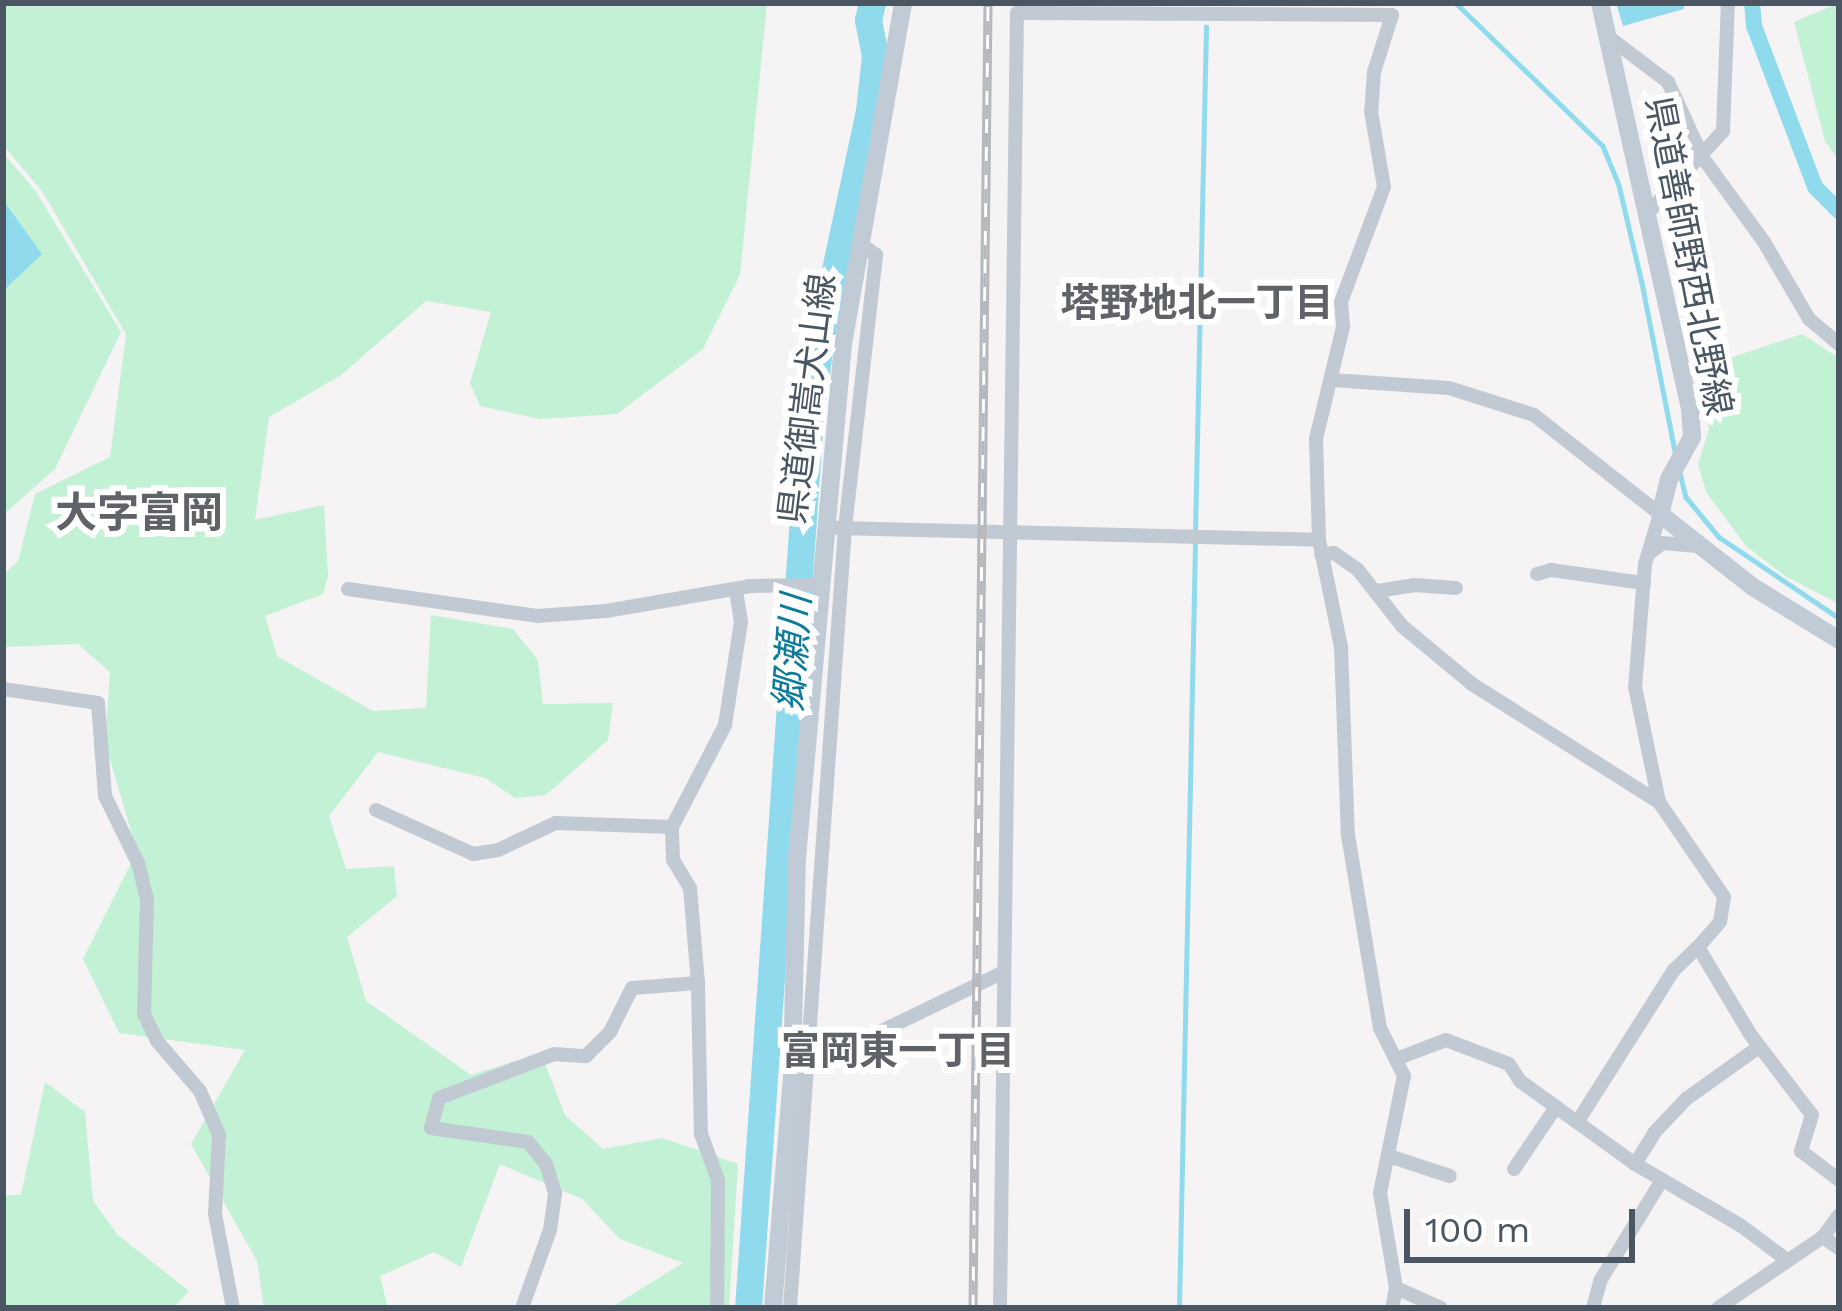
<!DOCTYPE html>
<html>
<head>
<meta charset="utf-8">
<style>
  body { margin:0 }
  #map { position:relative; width:1842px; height:1311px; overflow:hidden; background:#f5f3f3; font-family:"Work Sans","Noto Sans JP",sans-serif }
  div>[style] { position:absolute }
  .green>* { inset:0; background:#c3f1d5 }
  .water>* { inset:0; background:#90daee }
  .stream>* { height:4.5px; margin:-2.25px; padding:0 2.25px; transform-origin:2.25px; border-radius:2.25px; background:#90daee }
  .canal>* { height:16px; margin:-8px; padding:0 8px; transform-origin:8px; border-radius:8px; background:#90daee }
  .river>* { height:27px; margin:-13.5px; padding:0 13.5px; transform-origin:13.5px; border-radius:13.5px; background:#90daee }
  .minor>* { height:14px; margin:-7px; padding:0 7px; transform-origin:7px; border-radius:7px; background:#c1cad2 }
  .secondary>* { height:18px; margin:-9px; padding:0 9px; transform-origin:9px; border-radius:9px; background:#c1cbd6 }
  .rail>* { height:9px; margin-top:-4.5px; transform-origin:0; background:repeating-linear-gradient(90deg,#fff 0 14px,#b5b8bd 0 28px); box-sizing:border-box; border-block:3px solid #b5b8bd }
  span { translate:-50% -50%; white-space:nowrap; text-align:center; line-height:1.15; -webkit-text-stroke:12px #fff; paint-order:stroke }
  .street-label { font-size:36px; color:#4a5661 }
  .neighbourhood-label { font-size:39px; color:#5f6368; font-weight:700 }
  .water-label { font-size:39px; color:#0c7c9b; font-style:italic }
  .quarter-label { font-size:42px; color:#5f6368; font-weight:700 }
  .frame { position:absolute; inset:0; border:6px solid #4a5661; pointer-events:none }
  .scale { position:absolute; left:1404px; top:1209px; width:231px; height:54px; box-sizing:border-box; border:6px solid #4a5661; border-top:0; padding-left:15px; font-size:36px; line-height:42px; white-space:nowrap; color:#4a5661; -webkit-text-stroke:9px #fff; paint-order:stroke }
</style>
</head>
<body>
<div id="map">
  <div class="green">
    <div style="clip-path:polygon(3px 3px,767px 3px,740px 275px,703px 349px,617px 414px,540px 419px,480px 406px,470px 383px,491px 312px,426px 301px,340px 376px,269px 417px,255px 520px,324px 505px,328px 576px,323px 594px,265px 616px,277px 656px,373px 711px,426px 708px,431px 615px,513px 629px,538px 660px,543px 704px,613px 703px,608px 740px,546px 795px,515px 798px,485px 778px,378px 752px,329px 816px,346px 869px,394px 866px,397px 896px,347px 937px,366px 1001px,471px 1075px,541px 1053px,565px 1115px,603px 1149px,662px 1138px,738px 1164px,729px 1308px,610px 1308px,683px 1263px,620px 1239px,582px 1199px,500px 1164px,461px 1267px,434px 1252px,380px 1276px,388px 1308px,264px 1308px,257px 1261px,191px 1144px,245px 1050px,119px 1033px,83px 959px,137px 851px,105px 743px,110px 672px,78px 644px,3px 647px,3px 575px,18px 561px,35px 494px,110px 457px,126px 334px,42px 191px,3px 145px)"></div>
    <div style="clip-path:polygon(1839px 3px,1839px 161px,1825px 141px,1794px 22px)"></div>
    <div style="clip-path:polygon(3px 153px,35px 190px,121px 332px,55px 469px,3px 515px)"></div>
    <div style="clip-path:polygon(1802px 334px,1839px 358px,1839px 604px,1785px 576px,1746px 546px,1706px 492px,1698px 464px,1709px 429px,1697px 369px)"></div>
    <div style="clip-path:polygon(45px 1082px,85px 1112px,93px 1201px,118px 1235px,189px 1291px,173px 1308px,3px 1308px,3px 1195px,21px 1195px)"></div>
  </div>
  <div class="water">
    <div style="clip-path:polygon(1616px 3px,1683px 3px,1684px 9px,1623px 26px)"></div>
    <div style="clip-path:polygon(3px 200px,42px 254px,3px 291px)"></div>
  </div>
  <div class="stream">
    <div style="left:1456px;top:3px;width:205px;rotate:44.2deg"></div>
    <div style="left:1603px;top:146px;width:42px;rotate:67.7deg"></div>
    <div style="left:1619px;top:185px;width:101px;rotate:76.8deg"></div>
    <div style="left:1642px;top:283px;width:176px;rotate:78.9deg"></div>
    <div style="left:1680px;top:473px;width:25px;rotate:76deg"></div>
    <div style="left:1686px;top:497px;width:52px;rotate:50.5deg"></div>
    <div style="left:1719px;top:537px;width:145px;rotate:34deg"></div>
    <div style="left:1195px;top:531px;width:504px;rotate:-88.75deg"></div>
    <div style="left:1179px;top:1308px;width:765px;rotate:-88.8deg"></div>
  </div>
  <div class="canal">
    <div style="left:1752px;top:3px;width:23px;rotate:85deg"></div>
    <div style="left:1754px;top:26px;width:172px;rotate:69.2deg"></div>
    <div style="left:1815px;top:187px;width:34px;rotate:45deg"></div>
  </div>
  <div class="river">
    <div style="left:748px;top:1308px;width:892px;rotate:-86.02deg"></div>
    <div style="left:810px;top:418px;width:84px;rotate:-82.5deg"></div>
    <div style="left:821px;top:335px;width:229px;rotate:-77.9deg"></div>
    <div style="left:869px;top:111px;width:55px;rotate:-83.8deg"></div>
    <div style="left:875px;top:56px;width:37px;rotate:-101deg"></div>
    <div style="left:868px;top:20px;width:17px;rotate:-77deg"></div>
  </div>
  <div class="minor">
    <div style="left:1610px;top:38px;width:73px;rotate:37.2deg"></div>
    <div style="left:1668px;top:82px;width:84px;rotate:65.3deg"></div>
    <div style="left:1703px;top:158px;width:104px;rotate:54deg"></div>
    <div style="left:1764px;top:242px;width:89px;rotate:59.7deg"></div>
    <div style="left:1809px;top:319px;width:39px;rotate:40deg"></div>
    <div style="left:1647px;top:214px;width:113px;rotate:-47.5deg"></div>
    <div style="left:1723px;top:131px;width:128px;rotate:-87.8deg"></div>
    <div style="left:1332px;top:380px;width:117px;rotate:3.9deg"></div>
    <div style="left:1449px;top:388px;width:89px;rotate:17.6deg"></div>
    <div style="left:1534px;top:415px;width:160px;rotate:38.2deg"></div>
    <div style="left:1660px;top:514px;width:52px;rotate:106.7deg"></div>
    <div style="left:1645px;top:564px;width:123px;rotate:94.6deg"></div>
    <div style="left:1635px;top:687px;width:117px;rotate:78.2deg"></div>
    <div style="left:1659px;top:802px;width:115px;rotate:55.6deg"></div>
    <div style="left:1724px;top:897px;width:25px;rotate:99deg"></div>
    <div style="left:1720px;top:922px;width:33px;rotate:131deg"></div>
    <div style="left:1698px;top:947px;width:101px;rotate:59.1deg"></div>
    <div style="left:1750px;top:1034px;width:102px;rotate:52.6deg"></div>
    <div style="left:1812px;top:1115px;width:38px;rotate:107deg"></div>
    <div style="left:1801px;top:1151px;width:48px;rotate:37.3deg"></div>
    <div style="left:837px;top:528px;width:482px;rotate:1.4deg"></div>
    <div style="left:1651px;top:552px;width:14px;rotate:-39deg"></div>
    <div style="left:1662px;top:543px;width:33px;rotate:5deg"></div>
    <div style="left:1321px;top:555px;width:13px;rotate:-9deg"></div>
    <div style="left:1334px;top:553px;width:29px;rotate:35deg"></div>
    <div style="left:1358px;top:570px;width:71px;rotate:51.8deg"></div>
    <div style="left:1402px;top:626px;width:91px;rotate:39.6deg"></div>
    <div style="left:1472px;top:684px;width:221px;rotate:32.3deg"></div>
    <div style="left:1537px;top:574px;width:15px;rotate:-16deg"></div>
    <div style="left:1551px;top:570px;width:94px;rotate:8deg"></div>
    <div style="left:348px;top:589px;width:191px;rotate:8.1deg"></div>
    <div style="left:537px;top:616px;width:69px;rotate:-4.1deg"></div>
    <div style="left:606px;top:611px;width:147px;rotate:-9.8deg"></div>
    <div style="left:751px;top:586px;width:70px;rotate:-0.8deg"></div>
    <div style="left:1377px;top:591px;width:37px;rotate:-9deg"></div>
    <div style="left:1414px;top:585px;width:42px;rotate:4.1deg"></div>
    <div style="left:3px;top:689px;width:96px;rotate:8.4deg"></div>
    <div style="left:98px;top:703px;width:93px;rotate:85.7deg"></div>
    <div style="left:105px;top:796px;width:75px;rotate:63.8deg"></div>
    <div style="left:138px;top:863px;width:38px;rotate:76deg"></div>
    <div style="left:147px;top:900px;width:114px;rotate:91.5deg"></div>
    <div style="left:144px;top:1014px;width:30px;rotate:64deg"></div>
    <div style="left:157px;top:1041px;width:66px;rotate:49.3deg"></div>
    <div style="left:200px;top:1091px;width:48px;rotate:66.6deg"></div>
    <div style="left:219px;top:1135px;width:79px;rotate:92.9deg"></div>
    <div style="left:215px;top:1214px;width:96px;rotate:79.2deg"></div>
    <div style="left:376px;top:810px;width:107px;rotate:24.4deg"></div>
    <div style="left:473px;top:854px;width:25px;rotate:-9deg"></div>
    <div style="left:498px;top:850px;width:64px;rotate:-25deg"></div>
    <div style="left:556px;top:823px;width:116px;rotate:2deg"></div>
    <div style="left:698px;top:983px;width:151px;rotate:88.9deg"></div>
    <div style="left:701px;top:1134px;width:49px;rotate:69.7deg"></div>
    <div style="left:718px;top:1180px;width:128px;rotate:90.4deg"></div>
    <div style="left:1396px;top:1059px;width:53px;rotate:-20.8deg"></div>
    <div style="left:1446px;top:1040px;width:67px;rotate:20.9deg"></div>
    <div style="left:1509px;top:1064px;width:20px;rotate:57deg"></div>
    <div style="left:1520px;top:1081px;width:142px;rotate:35.8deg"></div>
    <div style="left:1635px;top:1164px;width:121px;rotate:30.2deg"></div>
    <div style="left:1740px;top:1225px;width:59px;rotate:36.7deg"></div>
    <div style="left:803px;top:1069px;width:223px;rotate:-25.8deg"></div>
    <div style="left:1578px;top:1121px;width:179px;rotate:-57.6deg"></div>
    <div style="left:1674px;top:970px;width:33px;rotate:-44deg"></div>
    <div style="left:1389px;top:1156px;width:64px;rotate:18.2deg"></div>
    <div style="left:1635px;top:1164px;width:36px;rotate:-58deg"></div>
    <div style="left:1654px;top:1133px;width:47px;rotate:-46.7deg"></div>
    <div style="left:1686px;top:1099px;width:90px;rotate:-35.5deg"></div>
    <div style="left:1514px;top:1169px;width:75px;rotate:-55.9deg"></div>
    <div style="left:1823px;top:1237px;width:19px;rotate:35deg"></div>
    <div style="left:1396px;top:1288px;width:49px;rotate:24deg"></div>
    <div style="left:522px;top:1308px;width:83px;rotate:-70.3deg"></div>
    <div style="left:550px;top:1230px;width:37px;rotate:-82deg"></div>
    <div style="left:555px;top:1193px;width:30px;rotate:-107deg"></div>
    <div style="left:546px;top:1164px;width:28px;rotate:-129deg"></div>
    <div style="left:528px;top:1142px;width:98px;rotate:-171.8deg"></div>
    <div style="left:431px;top:1128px;width:31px;rotate:-75deg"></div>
    <div style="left:439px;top:1098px;width:123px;rotate:-20.9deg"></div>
    <div style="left:554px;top:1054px;width:32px;rotate:4deg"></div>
    <div style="left:586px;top:1056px;width:34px;rotate:-45deg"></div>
    <div style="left:610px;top:1032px;width:49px;rotate:-63.4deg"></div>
    <div style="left:632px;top:988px;width:66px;rotate:-4.3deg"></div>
    <div style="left:698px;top:983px;width:95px;rotate:-94.8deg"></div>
    <div style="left:690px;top:888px;width:33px;rotate:-121deg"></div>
    <div style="left:673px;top:860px;width:33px;rotate:-92deg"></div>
    <div style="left:672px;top:827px;width:115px;rotate:-62.5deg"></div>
    <div style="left:725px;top:725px;width:104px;rotate:-81.2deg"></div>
    <div style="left:741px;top:622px;width:31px;rotate:-99deg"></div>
    <div style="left:790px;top:1308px;width:782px;rotate:-85.97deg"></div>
    <div style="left:845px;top:528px;width:275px;rotate:-83.5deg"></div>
    <div style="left:876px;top:255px;width:19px;rotate:-144deg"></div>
    <div style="left:1000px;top:1308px;width:1295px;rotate:-89.25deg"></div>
    <div style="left:1017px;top:13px;width:375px;rotate:0.3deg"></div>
    <div style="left:1392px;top:15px;width:60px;rotate:107.5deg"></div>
    <div style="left:1374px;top:72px;width:39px;rotate:94deg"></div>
    <div style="left:1371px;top:111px;width:77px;rotate:80.3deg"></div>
    <div style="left:1384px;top:187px;width:123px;rotate:110.5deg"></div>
    <div style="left:1341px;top:302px;width:25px;rotate:85deg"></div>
    <div style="left:1343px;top:327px;width:115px;rotate:103.6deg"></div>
    <div style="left:1316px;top:439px;width:101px;rotate:88.3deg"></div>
    <div style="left:1319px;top:540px;width:109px;rotate:78.4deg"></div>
    <div style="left:1341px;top:647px;width:188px;rotate:87.9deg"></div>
    <div style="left:1348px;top:835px;width:196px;rotate:80.6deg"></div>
    <div style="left:1380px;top:1028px;width:54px;rotate:63.4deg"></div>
    <div style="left:1404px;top:1076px;width:119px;rotate:101.6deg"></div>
    <div style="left:1380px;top:1193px;width:96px;rotate:80.4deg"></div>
    <div style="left:1396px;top:1288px;width:20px;rotate:101deg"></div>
    <div style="left:1593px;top:1308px;width:28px;rotate:-75deg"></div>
    <div style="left:1600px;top:1281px;width:119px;rotate:-58.5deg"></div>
    <div style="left:1718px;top:1308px;width:127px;rotate:-34.1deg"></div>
    <div style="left:1823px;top:1237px;width:27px;rotate:-54deg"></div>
  </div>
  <div class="secondary">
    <div style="left:1600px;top:3px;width:415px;rotate:77.5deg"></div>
    <div style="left:1690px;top:408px;width:29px;rotate:86deg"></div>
    <div style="left:1692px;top:437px;width:48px;rotate:118.7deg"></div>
    <div style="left:1669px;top:479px;width:36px;rotate:104deg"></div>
    <div style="left:1660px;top:514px;width:118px;rotate:38.1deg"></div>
    <div style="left:1753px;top:587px;width:101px;rotate:31.6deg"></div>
    <div style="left:773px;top:1308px;width:234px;rotate:-85.3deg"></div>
    <div style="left:792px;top:1075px;width:217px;rotate:-88.7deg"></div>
    <div style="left:797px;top:858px;width:516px;rotate:-84.89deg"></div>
    <div style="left:843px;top:344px;width:346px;rotate:-80deg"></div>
  </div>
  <div class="rail">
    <div style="left:973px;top:1308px;width:1305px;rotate:-89.34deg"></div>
  </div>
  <div class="street-label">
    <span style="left:1688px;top:256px;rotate:79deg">県道善師野西北野線</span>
    <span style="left:808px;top:399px;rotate:-83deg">県道御嵩犬山線</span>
  </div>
  <div class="neighbourhood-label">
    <span style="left:1197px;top:303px">塔野地北一丁目</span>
    <span style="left:898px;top:1051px">富岡東一丁目</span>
  </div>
  <div class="water-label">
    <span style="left:793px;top:653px;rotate:-86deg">郷瀬川</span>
  </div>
  <div class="quarter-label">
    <span style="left:139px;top:513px">大字富岡</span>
  </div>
  <div class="frame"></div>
  <div class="scale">100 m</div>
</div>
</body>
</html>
